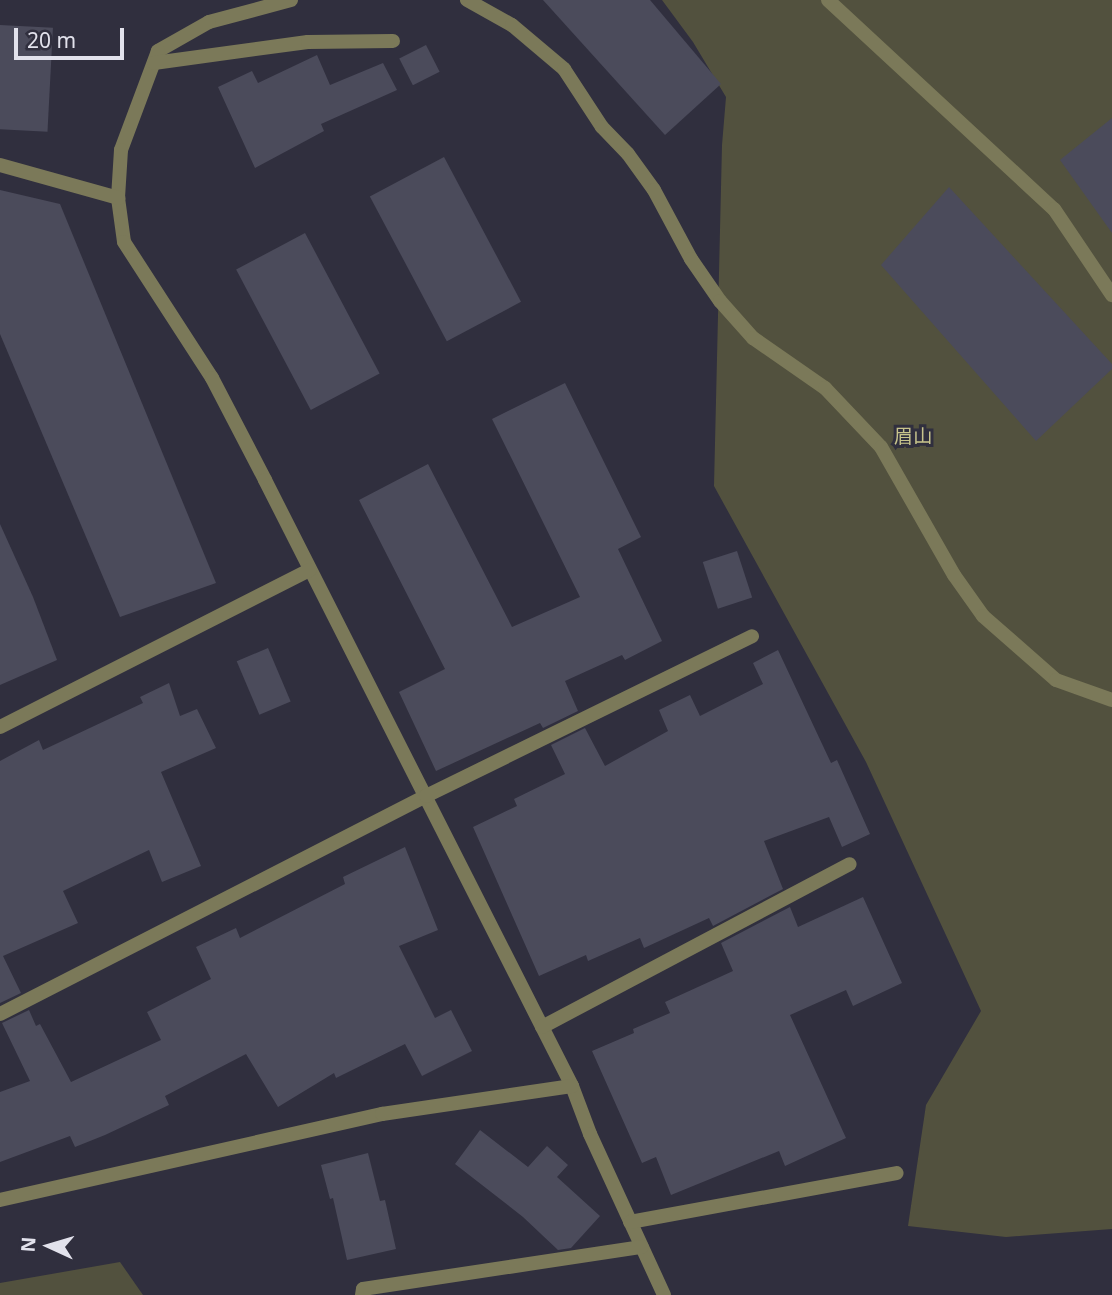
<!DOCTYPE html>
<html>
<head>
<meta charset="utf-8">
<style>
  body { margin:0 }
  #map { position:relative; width:1112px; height:1295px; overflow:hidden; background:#302f3e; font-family:"Noto Sans","Noto Sans JP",sans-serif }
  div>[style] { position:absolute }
  .green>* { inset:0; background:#52513e }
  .building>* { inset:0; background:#4b4b5b; transform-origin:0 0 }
  .street>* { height:14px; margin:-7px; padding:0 7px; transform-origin:7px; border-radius:7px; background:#7b7959 }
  span { translate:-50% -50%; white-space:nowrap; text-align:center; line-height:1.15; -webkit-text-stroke:6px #302f3e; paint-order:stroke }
  .park-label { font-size:19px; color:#c8c48c }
  .north { position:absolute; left:14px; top:1211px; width:70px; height:70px; -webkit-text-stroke:5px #302f3e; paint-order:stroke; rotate:274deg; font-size:19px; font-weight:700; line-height:28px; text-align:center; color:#e2e2ec }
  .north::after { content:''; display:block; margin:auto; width:24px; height:32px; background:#e2e2ec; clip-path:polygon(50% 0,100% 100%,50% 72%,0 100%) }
  .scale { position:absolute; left:14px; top:28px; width:110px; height:32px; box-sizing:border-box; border:4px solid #e2e2ec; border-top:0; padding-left:9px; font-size:21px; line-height:24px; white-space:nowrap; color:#e2e2ec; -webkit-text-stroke:5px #302f3e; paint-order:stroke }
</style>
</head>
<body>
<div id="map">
  <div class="green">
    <div style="clip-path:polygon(662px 0,1112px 0,1112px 1229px,1006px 1237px,908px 1226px,926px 1105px,981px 1011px,866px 762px,714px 486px,722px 145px,726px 97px,693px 42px)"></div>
    <div style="clip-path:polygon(120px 1262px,143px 1295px,0 1295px,0 1283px)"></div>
  </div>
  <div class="building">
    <div style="clip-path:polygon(543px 0,650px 0,721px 84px,665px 135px)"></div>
    <div style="left:0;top:25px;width:53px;height:104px;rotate:3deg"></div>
    <div style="left:426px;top:45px;width:30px;height:30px;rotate:63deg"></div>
    <div style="clip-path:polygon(317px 55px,330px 85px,383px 63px,397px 90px,321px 124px,324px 131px,255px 168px,218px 87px,252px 71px,258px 83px)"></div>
    <div style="clip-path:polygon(1112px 118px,1112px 233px,1060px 160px)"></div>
    <div style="left:444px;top:157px;width:164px;height:84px;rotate:62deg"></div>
    <div style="clip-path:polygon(949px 187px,1112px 364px,1112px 369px,1036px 441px,881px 265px)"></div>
    <div style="clip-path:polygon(0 190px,60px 204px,216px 583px,120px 617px,0 334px)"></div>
    <div style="left:305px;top:233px;width:159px;height:78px;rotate:62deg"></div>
    <div style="clip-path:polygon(565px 383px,641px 537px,618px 549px,662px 641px,625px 660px,622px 655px,565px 681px,578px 711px,543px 728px,540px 723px,436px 771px,399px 692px,445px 669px,359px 500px,428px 464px,512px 627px,580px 597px,492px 419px)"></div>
    <div style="clip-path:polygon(0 524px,33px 597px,57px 660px,0 685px)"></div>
    <div style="left:737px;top:551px;width:49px;height:36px;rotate:72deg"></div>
    <div style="left:268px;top:648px;width:58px;height:34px;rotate:67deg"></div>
    <div style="clip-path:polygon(778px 650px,831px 763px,837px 760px,870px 834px,842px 847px,829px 817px,764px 841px,783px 889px,713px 926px,709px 918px,644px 948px,640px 938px,588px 961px,586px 955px,539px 976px,473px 827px,517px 806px,514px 799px,565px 774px,551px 745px,585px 728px,605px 766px,668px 731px,659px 710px,690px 695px,700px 716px,763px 684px,753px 663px)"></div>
    <div style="clip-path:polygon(169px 683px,180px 716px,197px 709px,216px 748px,161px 772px,201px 866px,162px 882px,149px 850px,63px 891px,78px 923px,3px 956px,21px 993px,0 1003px,0 761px,39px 740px,43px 750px,143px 703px,140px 697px)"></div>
    <div style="clip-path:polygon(405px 847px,438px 930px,399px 946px,435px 1018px,451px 1010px,472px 1051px,422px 1076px,405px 1044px,336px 1078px,334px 1073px,278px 1107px,246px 1054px,165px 1096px,169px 1105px,105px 1135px,75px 1147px,70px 1136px,0 1162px,0 1092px,30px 1081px,2px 1023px,29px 1010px,36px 1026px,40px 1024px,71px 1082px,161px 1040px,147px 1012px,211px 979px,196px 947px,236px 928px,240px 938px,345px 884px,343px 877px)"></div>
    <div style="clip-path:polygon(863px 897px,902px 983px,853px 1006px,846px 990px,790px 1015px,846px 1138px,785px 1166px,779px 1151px,671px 1195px,656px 1157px,642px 1163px,592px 1051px,634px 1033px,633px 1029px,670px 1013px,665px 1002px,733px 971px,721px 943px,790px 907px,798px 927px)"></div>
    <div style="clip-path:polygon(480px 1130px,528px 1167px,547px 1146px,568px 1165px,557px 1177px,600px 1216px,571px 1248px,558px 1250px,523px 1217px,455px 1164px)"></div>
    <div style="clip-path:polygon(368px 1153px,380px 1201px,385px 1200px,396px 1249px,347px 1260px,333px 1198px,330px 1199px,321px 1165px)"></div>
  </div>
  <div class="street">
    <div style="left:291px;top:0;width:85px;rotate:165deg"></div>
    <div style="left:209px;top:22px;width:59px;rotate:150.4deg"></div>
    <div style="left:158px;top:51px;width:106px;rotate:110.5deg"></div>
    <div style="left:121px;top:150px;width:48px;rotate:93.6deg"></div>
    <div style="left:118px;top:198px;width:44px;rotate:82.2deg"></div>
    <div style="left:124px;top:242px;width:162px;rotate:57.1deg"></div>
    <div style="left:212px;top:378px;width:115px;rotate:62.5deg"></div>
    <div style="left:265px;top:480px;width:679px;rotate:63.13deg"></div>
    <div style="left:572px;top:1086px;width:51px;rotate:69.4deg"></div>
    <div style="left:590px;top:1134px;width:177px;rotate:65.3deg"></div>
    <div style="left:467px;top:0;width:51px;rotate:29.1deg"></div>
    <div style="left:512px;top:25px;width:68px;rotate:40.2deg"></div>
    <div style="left:564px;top:69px;width:69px;rotate:56.8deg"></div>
    <div style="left:602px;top:127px;width:37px;rotate:46deg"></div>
    <div style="left:628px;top:154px;width:44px;rotate:54.2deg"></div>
    <div style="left:654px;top:190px;width:78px;rotate:61.8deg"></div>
    <div style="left:691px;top:259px;width:51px;rotate:55.4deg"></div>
    <div style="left:720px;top:301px;width:50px;rotate:48.3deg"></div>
    <div style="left:753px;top:338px;width:88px;rotate:34.8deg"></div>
    <div style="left:825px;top:388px;width:81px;rotate:46.5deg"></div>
    <div style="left:881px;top:447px;width:147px;rotate:60.3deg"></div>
    <div style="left:954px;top:575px;width:50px;rotate:54.7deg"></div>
    <div style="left:983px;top:616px;width:97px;rotate:41.2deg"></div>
    <div style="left:1056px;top:680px;width:59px;rotate:19.7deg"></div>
    <div style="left:828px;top:0;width:308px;rotate:42.8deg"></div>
    <div style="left:1054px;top:209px;width:104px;rotate:56deg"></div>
    <div style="left:154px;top:63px;width:155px;rotate:-7.8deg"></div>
    <div style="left:308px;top:42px;width:85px;rotate:-0.7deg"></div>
    <div style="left:0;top:165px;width:123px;rotate:15.6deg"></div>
    <div style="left:0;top:727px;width:347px;rotate:-26.9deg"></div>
    <div style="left:0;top:1014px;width:479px;rotate:-27.1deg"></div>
    <div style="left:426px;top:796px;width:363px;rotate:-26.1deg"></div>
    <div style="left:542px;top:1027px;width:348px;rotate:-27.9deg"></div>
    <div style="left:0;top:1200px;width:392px;rotate:-12.7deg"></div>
    <div style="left:382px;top:1114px;width:192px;rotate:-8.4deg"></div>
    <div style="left:630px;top:1222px;width:271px;rotate:-10.4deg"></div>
    <div style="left:362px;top:1295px;width:6px;rotate:-81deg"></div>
    <div style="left:363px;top:1289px;width:282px;rotate:-8.6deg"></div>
  </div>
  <div class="park-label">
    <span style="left:913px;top:437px">眉山</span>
  </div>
  <div class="north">N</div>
  <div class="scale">20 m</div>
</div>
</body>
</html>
